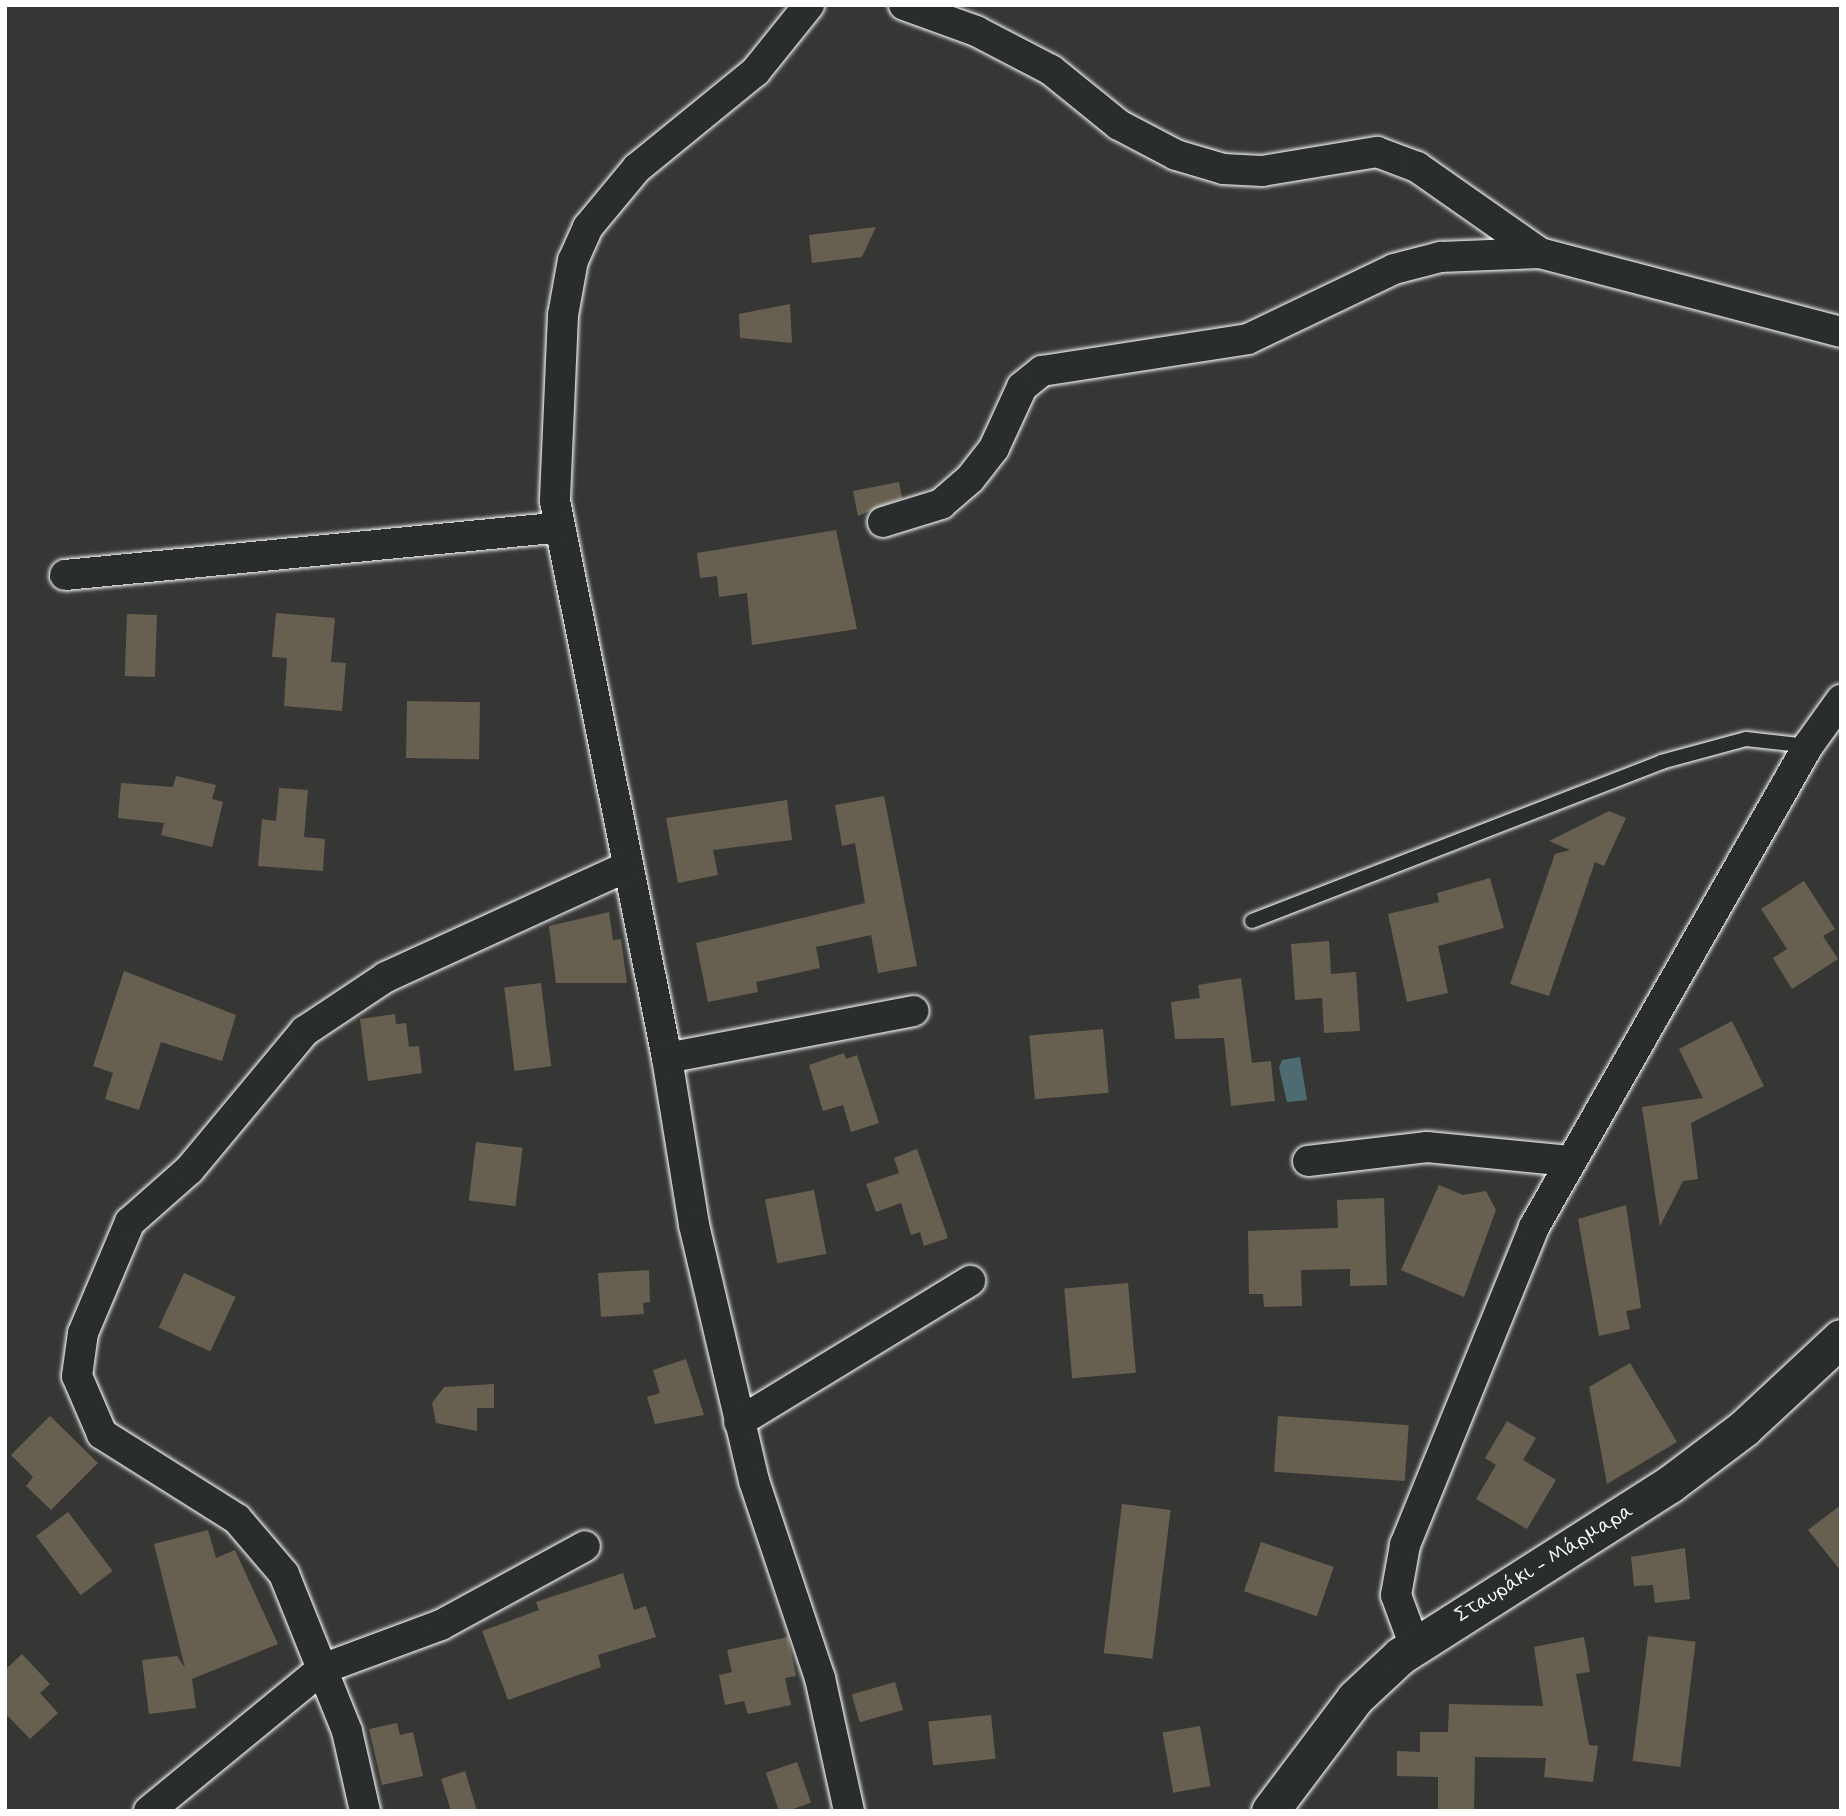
<!DOCTYPE html>
<html>
<head>
<meta charset="utf-8">
<style>
  body { margin:0 }
  #map { position:relative; width:1846px; height:1816px; overflow:hidden; background:#363735; font-family:Mynerve,sans-serif }
  div>[style] { position:absolute }
  .water>* { inset:0; background:#4d6b71 }
  .building>* { inset:0; background:#676050; transform-origin:0 0 }
  .roads { filter:drop-shadow(0 0 2px #fff) drop-shadow(0 0 2px #fff) }
  .service>* { height:14px; margin:-7px; padding:0 7px; transform-origin:7px; border-radius:7px; background:#2a2d2e }
  .minor>* { height:30px; margin:-15px; padding:0 15px; transform-origin:15px; border-radius:15px; background:#2a2d2e }
  .tertiary>* { height:37px; margin:-18.5px; padding:0 18.5px; transform-origin:18.5px; border-radius:18.5px; background:#2a2d2e }
  span { translate:-50% -50%; white-space:nowrap; text-align:center; line-height:1.15; -webkit-text-stroke:5px #2a2d2e; paint-order:stroke }
  .street-label { font-size:21px; color:#fff }
  .frame { position:absolute; inset:0; border:7px solid #fff; pointer-events:none }
</style>
</head>
<body>
<div id="map">
  <div class="water">
    <div style="clip-path:polygon(1300px 1057px,1307px 1100px,1287px 1102px,1279px 1068px,1282px 1060px)"></div>
  </div>
  <div class="building">
    <div style="clip-path:polygon(876px 227px,862px 257px,812px 263px,809px 235px)"></div>
    <div style="clip-path:polygon(790px 304px,792px 343px,740px 338px,739px 314px)"></div>
    <div style="clip-path:polygon(899px 482px,902px 498px,858px 516px,853px 491px)"></div>
    <div style="clip-path:polygon(836px 530px,857px 629px,752px 645px,747px 593px,719px 597px,717px 576px,700px 578px,697px 553px)"></div>
    <div style="clip-path:polygon(276px 613px,335px 618px,331px 662px,346px 663px,342px 711px,284px 706px,287px 658px,272px 657px)"></div>
    <div style="left:127px;top:614px;width:30px;height:62px;rotate:2deg"></div>
    <div style="left:407px;top:701px;width:73px;height:57px;rotate:1deg"></div>
    <div style="clip-path:polygon(176px 776px,216px 785px,212px 799px,223px 802px,212px 847px,161px 835px,164px 823px,118px 818px,121px 783px,173px 787px)"></div>
    <div style="clip-path:polygon(279px 788px,308px 790px,304px 837px,325px 839px,323px 871px,258px 866px,262px 819px,276px 821px)"></div>
    <div style="clip-path:polygon(884px 796px,917px 966px,878px 973px,871px 935px,816px 947px,820px 968px,756px 982px,758px 992px,708px 1002px,696px 943px,865px 903px,855px 843px,842px 846px,835px 805px)"></div>
    <div style="clip-path:polygon(787px 800px,792px 840px,713px 850px,718px 875px,678px 883px,666px 818px)"></div>
    <div style="clip-path:polygon(1609px 811px,1626px 818px,1604px 866px,1595px 862px,1549px 996px,1510px 984px,1555px 854px,1570px 850px,1549px 841px)"></div>
    <div style="clip-path:polygon(1490px 878px,1504px 928px,1438px 946px,1448px 993px,1407px 1002px,1388px 914px,1439px 902px,1437px 893px)"></div>
    <div style="clip-path:polygon(1804px 881px,1835px 929px,1823px 936px,1838px 959px,1792px 989px,1773px 958px,1787px 949px,1761px 909px)"></div>
    <div style="clip-path:polygon(609px 912px,613px 940px,621px 939px,627px 983px,556px 983px,549px 926px)"></div>
    <div style="clip-path:polygon(1329px 941px,1331px 974px,1356px 972px,1360px 1031px,1324px 1033px,1322px 998px,1295px 1000px,1291px 944px)"></div>
    <div style="clip-path:polygon(124px 971px,236px 1015px,222px 1061px,161px 1042px,139px 1110px,105px 1099px,113px 1073px,93px 1066px)"></div>
    <div style="clip-path:polygon(1241px 978px,1252px 1063px,1271px 1061px,1275px 1101px,1231px 1106px,1224px 1038px,1175px 1039px,1171px 1002px,1200px 998px,1198px 985px)"></div>
    <div style="left:541px;top:983px;width:84px;height:37px;rotate:83deg"></div>
    <div style="clip-path:polygon(395px 1014px,396px 1024px,406px 1023px,409px 1047px,419px 1046px,422px 1073px,368px 1081px,360px 1019px)"></div>
    <div style="clip-path:polygon(1732px 1021px,1764px 1086px,1691px 1123px,1698px 1179px,1683px 1181px,1660px 1226px,1642px 1107px,1703px 1098px,1679px 1049px)"></div>
    <div style="left:1103px;top:1029px;width:64px;height:74px;rotate:85deg"></div>
    <div style="clip-path:polygon(844px 1053px,846px 1059px,857px 1055px,879px 1123px,851px 1132px,843px 1105px,823px 1111px,809px 1065px)"></div>
    <div style="left:476px;top:1142px;width:47px;height:59px;rotate:7deg"></div>
    <div style="clip-path:polygon(917px 1149px,948px 1238px,924px 1246px,920px 1232px,911px 1235px,901px 1203px,876px 1212px,866px 1184px,899px 1173px,894px 1158px)"></div>
    <div style="clip-path:polygon(1439px 1185px,1463px 1195px,1486px 1191px,1496px 1210px,1464px 1297px,1401px 1270px)"></div>
    <div style="left:814px;top:1190px;width:65px;height:50px;rotate:79deg"></div>
    <div style="clip-path:polygon(1384px 1198px,1387px 1285px,1350px 1286px,1350px 1269px,1301px 1270px,1302px 1306px,1264px 1307px,1263px 1294px,1249px 1294px,1248px 1231px,1338px 1228px,1337px 1200px)"></div>
    <div style="clip-path:polygon(1626px 1205px,1641px 1308px,1626px 1311px,1630px 1329px,1599px 1336px,1578px 1219px)"></div>
    <div style="clip-path:polygon(649px 1270px,650px 1302px,643px 1303px,644px 1314px,601px 1317px,598px 1273px)"></div>
    <div style="left:184px;top:1273px;width:57px;height:60px;rotate:25deg"></div>
    <div style="left:1128px;top:1283px;width:90px;height:64px;rotate:85deg"></div>
    <div style="clip-path:polygon(686px 1359px,704px 1415px,655px 1424px,647px 1397px,660px 1393px,653px 1370px)"></div>
    <div style="clip-path:polygon(1630px 1363px,1677px 1442px,1607px 1484px,1589px 1387px)"></div>
    <div style="clip-path:polygon(494px 1384px,494px 1408px,477px 1408px,477px 1431px,436px 1423px,432px 1403px,444px 1387px)"></div>
    <div style="clip-path:polygon(50px 1416px,98px 1463px,51px 1510px,26px 1486px,33px 1477px,11px 1455px)"></div>
    <div style="left:1278px;top:1416px;width:131px;height:56px;rotate:4deg"></div>
    <div style="clip-path:polygon(1507px 1421px,1536px 1438px,1523px 1460px,1556px 1480px,1527px 1529px,1476px 1499px,1496px 1465px,1485px 1458px)"></div>
    <div style="left:1122px;top:1504px;width:49px;height:150px;rotate:7deg"></div>
    <div style="clip-path:polygon(1841px 1505px,1841px 1571px,1808px 1530px)"></div>
    <div style="left:68px;top:1512px;width:74px;height:40px;rotate:53deg"></div>
    <div style="clip-path:polygon(208px 1530px,216px 1558px,235px 1550px,278px 1644px,192px 1679px,196px 1708px,149px 1714px,142px 1660px,177px 1656px,185px 1668px,154px 1544px)"></div>
    <div style="left:1261px;top:1542px;width:77px;height:52px;rotate:19deg"></div>
    <div style="clip-path:polygon(1685px 1548px,1690px 1599px,1655px 1603px,1653px 1585px,1634px 1586px,1631px 1557px)"></div>
    <div style="clip-path:polygon(623px 1573px,634px 1610px,646px 1606px,656px 1637px,598px 1655px,601px 1667px,508px 1700px,482px 1631px,539px 1610px,536px 1602px)"></div>
    <div style="left:1648px;top:1636px;width:48px;height:126px;rotate:7deg"></div>
    <div style="clip-path:polygon(788px 1637px,796px 1676px,785px 1678px,791px 1705px,748px 1714px,744px 1701px,725px 1705px,719px 1675px,732px 1672px,727px 1650px)"></div>
    <div style="clip-path:polygon(1584px 1637px,1590px 1672px,1576px 1674px,1589px 1745px,1598px 1746px,1593px 1782px,1544px 1777px,1546px 1758px,1475px 1757px,1474px 1811px,1438px 1811px,1438px 1777px,1397px 1776px,1397px 1751px,1420px 1752px,1420px 1732px,1448px 1732px,1449px 1704px,1543px 1706px,1534px 1647px)"></div>
    <div style="clip-path:polygon(22px 1654px,50px 1684px,40px 1693px,58px 1713px,30px 1739px,5px 1713px,5px 1670px)"></div>
    <div style="left:895px;top:1682px;width:29px;height:45px;rotate:74deg"></div>
    <div style="left:991px;top:1715px;width:44px;height:63px;rotate:84deg"></div>
    <div style="clip-path:polygon(397px 1723px,400px 1735px,413px 1732px,423px 1776px,382px 1785px,369px 1729px)"></div>
    <div style="left:1200px;top:1726px;width:61px;height:38px;rotate:80deg"></div>
    <div style="left:797px;top:1762px;width:43px;height:33px;rotate:71deg"></div>
    <div style="clip-path:polygon(465px 1771px,477px 1811px,451px 1811px,441px 1779px)"></div>
  </div>
  <div class="roads">
    <div class="service">
      <div style="left:1252px;top:921px;width:439px;rotate:-21.2deg"></div>
      <div style="left:1661px;top:762px;width:88px;rotate:-15.1deg"></div>
      <div style="left:1746px;top:739px;width:62px;rotate:6.4deg"></div>
    </div>
    <div class="minor">
      <div style="left:809px;top:5px;width:85px;rotate:128.8deg"></div>
      <div style="left:756px;top:71px;width:154px;rotate:140.8deg"></div>
      <div style="left:637px;top:168px;width:77px;rotate:129.7deg"></div>
      <div style="left:588px;top:227px;width:36px;rotate:114deg"></div>
      <div style="left:573px;top:260px;width:56px;rotate:100.3deg"></div>
      <div style="left:563px;top:315px;width:186px;rotate:92.5deg"></div>
      <div style="left:555px;top:501px;width:568px;rotate:78.63deg"></div>
      <div style="left:667px;top:1058px;width:169px;rotate:80.8deg"></div>
      <div style="left:694px;top:1225px;width:263px;rotate:76.8deg"></div>
      <div style="left:754px;top:1481px;width:208px;rotate:71.5deg"></div>
      <div style="left:820px;top:1678px;width:136px;rotate:77.7deg"></div>
      <div style="left:904px;top:5px;width:77px;rotate:19.9deg"></div>
      <div style="left:976px;top:31px;width:85px;rotate:27.5deg"></div>
      <div style="left:1051px;top:70px;width:87px;rotate:39deg"></div>
      <div style="left:1119px;top:125px;width:64px;rotate:27.8deg"></div>
      <div style="left:1176px;top:155px;width:49px;rotate:16.6deg"></div>
      <div style="left:1223px;top:169px;width:39px;rotate:3deg"></div>
      <div style="left:1262px;top:171px;width:117px;rotate:-9.4deg"></div>
      <div style="left:1377px;top:152px;width:43px;rotate:20.6deg"></div>
      <div style="left:1417px;top:167px;width:150px;rotate:35deg"></div>
      <div style="left:1540px;top:253px;width:311px;rotate:14.7deg"></div>
      <div style="left:883px;top:522px;width:61px;rotate:-17.2deg"></div>
      <div style="left:941px;top:504px;width:38px;rotate:-41deg"></div>
      <div style="left:970px;top:479px;width:39px;rotate:-52deg"></div>
      <div style="left:994px;top:448px;width:67px;rotate:-65.3deg"></div>
      <div style="left:1022px;top:387px;width:26px;rotate:-39deg"></div>
      <div style="left:1042px;top:371px;width:208px;rotate:-8.8deg"></div>
      <div style="left:1248px;top:339px;width:162px;rotate:-25.6deg"></div>
      <div style="left:1394px;top:269px;width:48px;rotate:-14.6deg"></div>
      <div style="left:1440px;top:257px;width:100px;rotate:-2.3deg"></div>
      <div style="left:65px;top:575px;width:494px;rotate:-5.5deg"></div>
      <div style="left:667px;top:1058px;width:251px;rotate:-10.8deg"></div>
      <div style="left:1308px;top:1161px;width:120px;rotate:-6.7deg"></div>
      <div style="left:1427px;top:1147px;width:143px;rotate:5.6deg"></div>
      <div style="left:739px;top:1422px;width:271px;rotate:-31.4deg"></div>
      <div style="left:1414px;top:1644px;width:52px;rotate:-110.2deg"></div>
      <div style="left:1396px;top:1595px;width:51px;rotate:-79.8deg"></div>
      <div style="left:1405px;top:1545px;width:343px;rotate:-67.9deg"></div>
      <div style="left:1534px;top:1227px;width:554px;rotate:-60.33deg"></div>
      <div style="left:1808px;top:746px;width:57px;rotate:-54.3deg"></div>
      <div style="left:149px;top:1811px;width:224px;rotate:-39.4deg"></div>
      <div style="left:322px;top:1669px;width:127px;rotate:-20.3deg"></div>
      <div style="left:441px;top:1625px;width:164px;rotate:-28.7deg"></div>
      <div style="left:365px;top:1811px;width:82px;rotate:-102.7deg"></div>
      <div style="left:347px;top:1731px;width:169px;rotate:-111.9deg"></div>
      <div style="left:284px;top:1574px;width:72px;rotate:-130.5deg"></div>
      <div style="left:237px;top:1519px;width:160px;rotate:-147.8deg"></div>
      <div style="left:102px;top:1434px;width:63px;rotate:-113.3deg"></div>
      <div style="left:77px;top:1376px;width:43px;rotate:-82.1deg"></div>
      <div style="left:83px;top:1333px;width:121px;rotate:-67.1deg"></div>
      <div style="left:130px;top:1222px;width:79px;rotate:-41.4deg"></div>
      <div style="left:189px;top:1170px;width:181px;rotate:-50.2deg"></div>
      <div style="left:305px;top:1031px;width:97px;rotate:-33.7deg"></div>
      <div style="left:386px;top:977px;width:264px;rotate:-24.6deg"></div>
    </div>
    <div class="tertiary">
      <div style="left:1270px;top:1811px;width:141px;rotate:-53deg"></div>
      <div style="left:1355px;top:1698px;width:62px;rotate:-43deg"></div>
      <div style="left:1400px;top:1656px;width:320px;rotate:-32.5deg"></div>
      <div style="left:1670px;top:1484px;width:93px;rotate:-37.1deg"></div>
      <div style="left:1744px;top:1428px;width:132px;rotate:-42.9deg"></div>
    </div>
  </div>
  <div class="street-label">
    <span style="left:1544px;top:1563px;rotate:-32deg">Σταυράκι - Μάρμαρα</span>
  </div>
  <div class="frame"></div>
</div>
</body>
</html>
